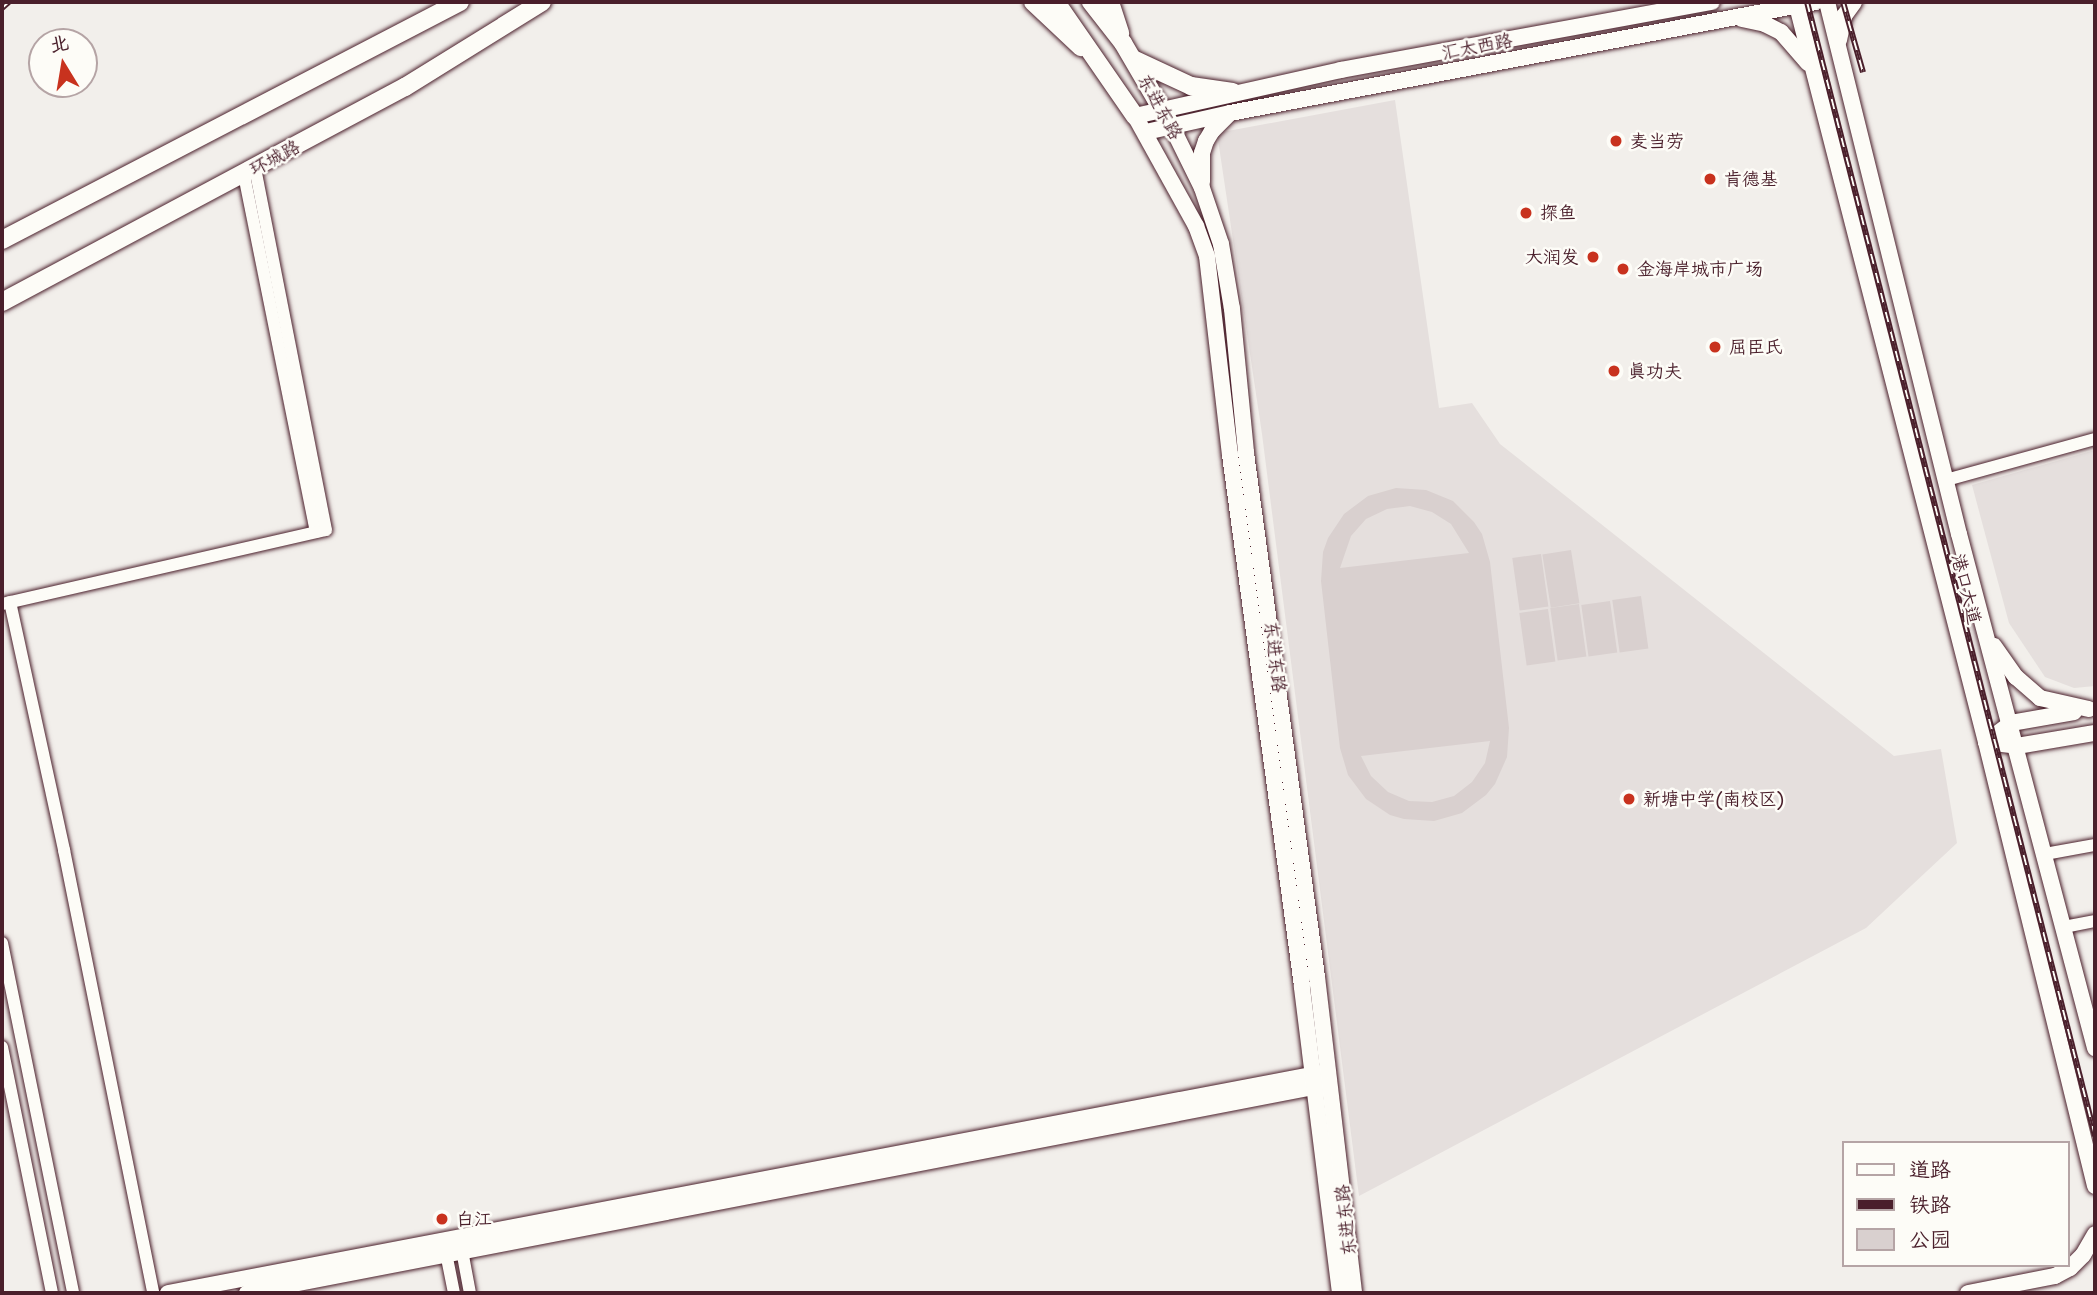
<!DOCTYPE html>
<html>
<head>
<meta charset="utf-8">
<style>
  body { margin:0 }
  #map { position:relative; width:2097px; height:1295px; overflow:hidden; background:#f2efeb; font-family:"Shantell Sans","LXGW WenKai TC",sans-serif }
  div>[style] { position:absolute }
  .built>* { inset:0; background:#e5dfdd }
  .green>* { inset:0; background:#d9d0cf; transform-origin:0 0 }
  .roads { filter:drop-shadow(0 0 2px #4a1f2b) drop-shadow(0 0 2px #4a1f2b) }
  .minor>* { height:12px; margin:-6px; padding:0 6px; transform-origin:6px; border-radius:6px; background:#fdfcf7 }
  .tertiary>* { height:16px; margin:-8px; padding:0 8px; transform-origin:8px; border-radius:8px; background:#fdfcf7 }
  .secondary>* { height:18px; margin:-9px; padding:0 9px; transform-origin:9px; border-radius:9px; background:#fdfcf7 }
  .rail>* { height:6px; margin-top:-3px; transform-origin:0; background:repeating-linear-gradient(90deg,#fdfcf7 0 10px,#4a1f2b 0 20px); box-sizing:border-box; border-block:2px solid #4a1f2b }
  .dots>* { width:19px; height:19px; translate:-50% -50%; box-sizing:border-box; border:4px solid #fdfcf7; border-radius:50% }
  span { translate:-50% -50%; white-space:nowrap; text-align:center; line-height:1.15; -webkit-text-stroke:5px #fdfcf7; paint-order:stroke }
  .street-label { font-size:18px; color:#4a1f2b }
  .poi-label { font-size:18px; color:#4a1f2b }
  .left { translate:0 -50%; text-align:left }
  .right { translate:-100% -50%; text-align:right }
  .frame { position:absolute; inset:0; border:4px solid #4a1f2b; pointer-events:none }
  .legend { position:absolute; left:1842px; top:1141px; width:228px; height:126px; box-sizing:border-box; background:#fdfcf7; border:2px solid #b5a4a5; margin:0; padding:9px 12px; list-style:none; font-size:21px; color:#4a1f2b }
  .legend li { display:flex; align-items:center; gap:14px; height:35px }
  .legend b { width:35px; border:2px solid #b5a4a5 }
  .north { position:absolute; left:28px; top:28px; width:70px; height:70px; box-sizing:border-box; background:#fdfcf7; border:2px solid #b5a4a5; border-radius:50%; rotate:349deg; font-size:19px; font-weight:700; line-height:28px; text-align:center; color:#4a1f2b }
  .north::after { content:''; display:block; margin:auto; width:24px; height:32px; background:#c8321e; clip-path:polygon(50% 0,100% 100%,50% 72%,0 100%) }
</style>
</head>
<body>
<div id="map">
  <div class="built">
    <div style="clip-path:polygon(1395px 100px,1439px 408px,1472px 403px,1500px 444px,1894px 756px,1941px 749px,1957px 843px,1866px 928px,1359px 1196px,1262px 434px,1217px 133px)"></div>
    <div style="clip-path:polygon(2095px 450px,2095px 686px,2074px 688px,2045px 677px,2009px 623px,1972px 485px)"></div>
  </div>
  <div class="green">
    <div style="clip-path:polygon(evenodd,1396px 488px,1426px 490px,1453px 501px,1474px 522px,1482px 534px,1490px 562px,1509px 728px,1507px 757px,1495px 784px,1486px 795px,1462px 813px,1434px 821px,1404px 819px,1390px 815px,1366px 799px,1348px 775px,1340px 748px,1321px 581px,1323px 552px,1328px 538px,1344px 514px,1368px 496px,1396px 488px,1410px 506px,1432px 512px,1451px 524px,1469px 553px,1340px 568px,1351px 536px,1366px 519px,1387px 509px,1410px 506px,1396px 488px,1490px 741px,1485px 763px,1472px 782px,1454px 796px,1432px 802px,1409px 801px,1388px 792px,1371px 776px,1361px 756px,1490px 741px)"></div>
    <div style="left:1571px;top:550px;width:54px;height:29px;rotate:81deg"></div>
    <div style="left:1541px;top:554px;width:53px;height:29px;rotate:82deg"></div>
    <div style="left:1641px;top:596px;width:53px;height:29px;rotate:82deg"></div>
    <div style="left:1610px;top:601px;width:52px;height:29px;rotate:82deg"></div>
    <div style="left:1579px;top:604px;width:53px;height:29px;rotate:82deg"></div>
    <div style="left:1548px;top:609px;width:53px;height:29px;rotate:82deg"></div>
  </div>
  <div class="roads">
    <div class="minor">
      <div style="left:244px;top:175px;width:364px;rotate:78.6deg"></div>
      <div style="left:1946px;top:480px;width:155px;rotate:-15.4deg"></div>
      <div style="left:10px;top:602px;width:254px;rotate:77.7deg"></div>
      <div style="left:64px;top:850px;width:452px;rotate:78.6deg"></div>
      <div style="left:2px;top:604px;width:332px;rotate:-12.9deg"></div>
      <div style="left:326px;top:530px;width:368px;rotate:-101.1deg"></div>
      <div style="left:2045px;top:854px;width:51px;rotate:-10.2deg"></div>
      <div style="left:2064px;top:927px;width:32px;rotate:-11deg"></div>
      <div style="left:2px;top:943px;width:357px;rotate:78.5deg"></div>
      <div style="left:2px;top:1047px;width:251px;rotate:78.5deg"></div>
      <div style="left:461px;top:1245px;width:49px;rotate:79.4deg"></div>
      <div style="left:445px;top:1248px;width:46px;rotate:78.7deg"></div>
    </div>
    <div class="tertiary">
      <div style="left:1796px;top:2px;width:764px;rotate:75.6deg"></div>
      <div style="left:1986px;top:742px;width:457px;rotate:76.2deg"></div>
      <div style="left:1827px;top:2px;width:548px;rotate:76.07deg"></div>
      <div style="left:1959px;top:534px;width:532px;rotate:75.18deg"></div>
      <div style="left:1742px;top:19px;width:24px;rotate:12deg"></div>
      <div style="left:1765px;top:24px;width:18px;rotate:27deg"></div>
      <div style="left:1781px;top:32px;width:41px;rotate:48.9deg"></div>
      <div style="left:1839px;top:40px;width:25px;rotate:-78deg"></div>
      <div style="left:1844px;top:16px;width:17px;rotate:-54deg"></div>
      <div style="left:1171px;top:125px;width:70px;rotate:63.8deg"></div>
      <div style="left:1202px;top:188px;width:59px;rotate:71.3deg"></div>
      <div style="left:1221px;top:244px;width:66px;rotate:80.4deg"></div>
      <div style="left:1232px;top:309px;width:145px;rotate:84.4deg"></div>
      <div style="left:1246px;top:453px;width:529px;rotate:82.28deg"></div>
      <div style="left:1317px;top:977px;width:318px;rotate:83.3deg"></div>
      <div style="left:1146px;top:132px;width:86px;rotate:-12.7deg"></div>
      <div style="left:1230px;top:113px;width:596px;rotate:-10.73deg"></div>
      <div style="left:1202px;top:182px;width:29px;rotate:-90deg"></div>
      <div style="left:1202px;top:153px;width:13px;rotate:-72deg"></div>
      <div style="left:1206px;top:141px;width:12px;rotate:-59deg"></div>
      <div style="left:1212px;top:131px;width:25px;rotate:-45deg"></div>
      <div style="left:1994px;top:646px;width:38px;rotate:55deg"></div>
      <div style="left:2016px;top:677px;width:32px;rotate:41deg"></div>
      <div style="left:2040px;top:698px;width:50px;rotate:12.7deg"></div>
      <div style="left:1986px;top:742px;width:31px;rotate:-37deg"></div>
      <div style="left:2011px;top:723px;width:64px;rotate:-9.9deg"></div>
      <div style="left:1986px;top:742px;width:31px;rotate:7deg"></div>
      <div style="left:2017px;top:746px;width:79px;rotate:-9.5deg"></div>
      <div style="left:168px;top:1293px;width:1174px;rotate:-10.8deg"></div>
      <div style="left:247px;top:1293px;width:1097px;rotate:-10.93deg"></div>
      <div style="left:1340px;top:1293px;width:309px;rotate:-97.1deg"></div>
      <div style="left:1302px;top:986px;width:536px;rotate:-97.72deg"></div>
      <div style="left:1230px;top:455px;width:200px;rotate:-96.6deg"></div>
      <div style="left:1207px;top:256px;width:32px;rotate:-110deg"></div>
      <div style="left:1196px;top:226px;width:126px;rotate:-119deg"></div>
      <div style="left:1135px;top:116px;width:211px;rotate:-12.6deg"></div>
      <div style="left:1341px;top:70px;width:377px;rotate:-10.4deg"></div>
      <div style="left:1968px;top:1293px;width:89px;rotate:-11.1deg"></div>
      <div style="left:2055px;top:1276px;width:17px;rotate:-28deg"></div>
      <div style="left:2070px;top:1268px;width:18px;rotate:-45deg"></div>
      <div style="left:2083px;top:1255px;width:24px;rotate:-60deg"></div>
    </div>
    <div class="secondary">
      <div style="left:1033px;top:2px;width:66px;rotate:43.2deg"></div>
      <div style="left:1056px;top:2px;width:139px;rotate:55.3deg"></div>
      <div style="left:1091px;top:2px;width:52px;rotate:52deg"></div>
      <div style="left:1123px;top:43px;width:95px;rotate:59.7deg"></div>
      <div style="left:1110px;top:2px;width:33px;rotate:72deg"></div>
      <div style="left:1135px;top:60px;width:62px;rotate:24.9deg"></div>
      <div style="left:1191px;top:86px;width:42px;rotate:8.1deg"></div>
      <div style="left:2px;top:240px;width:516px;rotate:-27.46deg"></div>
      <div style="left:2px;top:302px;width:457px;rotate:-28.1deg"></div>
      <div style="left:405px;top:87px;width:161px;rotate:-31.8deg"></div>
    </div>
  </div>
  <div class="rail">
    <div style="left:1807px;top:2px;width:1170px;rotate:75.75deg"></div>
    <div style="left:1843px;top:2px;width:73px;rotate:74.1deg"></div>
    <div style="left:2px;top:8px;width:9px;rotate:-41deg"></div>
  </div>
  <div class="dots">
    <div style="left:1616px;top:141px;background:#c8321e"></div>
    <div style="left:1710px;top:179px;background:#c8321e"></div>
    <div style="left:1526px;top:213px;background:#c8321e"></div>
    <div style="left:1593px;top:257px;background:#c8321e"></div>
    <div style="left:1623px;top:269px;background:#c8321e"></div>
    <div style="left:1715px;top:347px;background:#c8321e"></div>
    <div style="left:1614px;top:371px;background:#c8321e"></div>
    <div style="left:1629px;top:799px;background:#c8321e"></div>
    <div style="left:442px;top:1219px;background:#c8321e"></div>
  </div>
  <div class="street-label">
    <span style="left:1477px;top:47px;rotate:-11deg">汇太西路</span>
    <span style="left:1160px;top:107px;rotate:61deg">东进东路</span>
    <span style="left:275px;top:158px;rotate:-28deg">环城路</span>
    <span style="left:1966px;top:589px;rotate:76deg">港口大道</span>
    <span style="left:1275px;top:657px;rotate:83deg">东进东路</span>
    <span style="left:1346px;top:1220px;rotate:-96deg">东进东路</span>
  </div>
  <div class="poi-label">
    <span class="left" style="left:1630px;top:141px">麦当劳</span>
    <span class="left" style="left:1724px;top:179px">肯德基</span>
    <span class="left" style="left:1540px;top:213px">探鱼</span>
    <span class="right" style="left:1579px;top:257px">大润发</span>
    <span class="left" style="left:1637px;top:269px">金海岸城市广场</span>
    <span class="left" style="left:1729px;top:347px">屈臣氏</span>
    <span class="left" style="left:1628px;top:371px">真功夫</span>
    <span class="left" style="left:1643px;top:799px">新塘中学(南校区)</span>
    <span class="left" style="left:456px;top:1219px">白江</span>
  </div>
  <div class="frame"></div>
  <ul class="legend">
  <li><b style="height:9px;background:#fdfcf7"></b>道路</li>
  <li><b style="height:9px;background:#4a1f2b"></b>铁路</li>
  <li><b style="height:19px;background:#d9d0cf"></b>公园</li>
  </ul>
  <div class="north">北</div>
</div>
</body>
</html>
